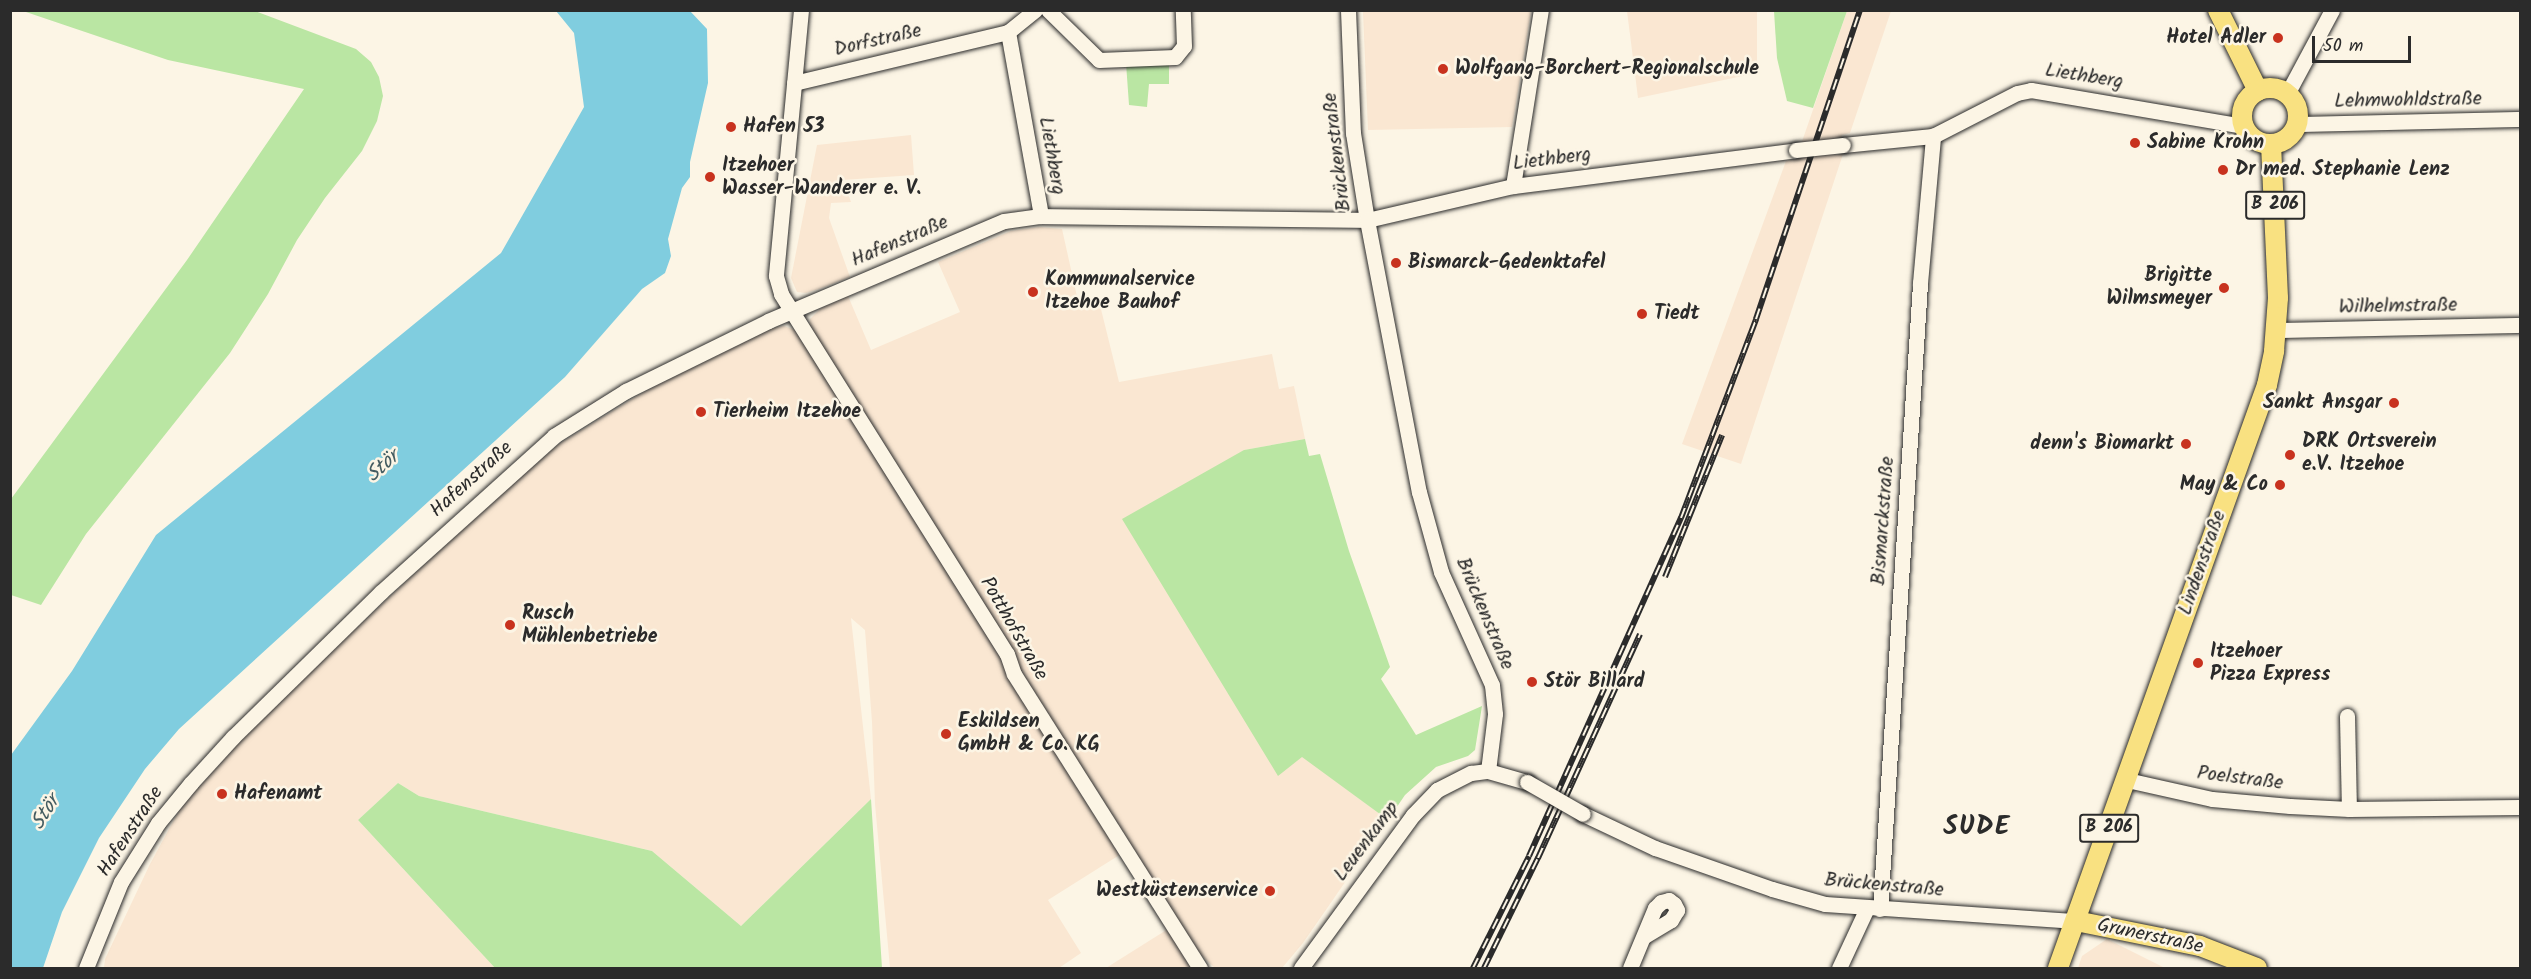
<!DOCTYPE html>
<html>
<head>
<meta charset="utf-8">
<style>
  body { margin:0 }
  #map { position:relative; width:2531px; height:979px; overflow:hidden; background:#fcf5e5; font-family:Kalam,sans-serif }
  div>[style] { position:absolute }
  .built>* { inset:0; background:#fae7d2 }
  .green>* { inset:0; background:#bae6a3 }
  .water>* { inset:0; background:#80cddf }
  .roads { filter:drop-shadow(0 0 2px #2b2b2b) drop-shadow(0 0 2px #2b2b2b) }
  .minor>* { height:15px; margin:-7.5px; padding:0 7.5px; transform-origin:7.5px; border-radius:7.5px; background:#fcf5e5 }
  .major>* { height:20px; margin:-10px; padding:0 10px; transform-origin:10px; border-radius:10px; background:#f9e181 }
  .major>.ring { margin:-10px; padding:0; box-sizing:content-box; background:none; border:20px solid #f9e181; border-radius:50% }
  .rail>* { height:6px; margin-top:-3px; transform-origin:0; background:repeating-linear-gradient(90deg,#fcf5e5 0 11px,#2b2b2b 0 22px); box-sizing:border-box; border-block:2px solid #2b2b2b }
  .bridges { filter:drop-shadow(0 0 2px #2b2b2b) drop-shadow(0 0 2px #2b2b2b) }
  .minor-bridge>* { height:15px; margin:-7.5px; padding:0 7.5px; transform-origin:7.5px; border-radius:7.5px; background:#fcf5e5 }
  .dots>* { width:16px; height:16px; translate:-50% -50%; box-sizing:border-box; border:3px solid #fcf5e5; border-radius:50% }
  span { translate:-50% -50%; white-space:nowrap; text-align:center; line-height:1.15; -webkit-text-stroke:5px #fcf5e5; paint-order:stroke }
  .shield-label span { padding:2px 4px; background:#fcf5e5; border:2px solid; border-radius:4px; -webkit-text-stroke-width:0 }
  .shield-label { font-size:18px; color:#2b2b2b; font-weight:700 }
  .poi-label { font-size:20px; color:#2b2b2b; font-weight:700 }
  .right { translate:-100% -50%; text-align:right }
  .left { translate:0 -50%; text-align:left }
  .street-label { font-size:20px; color:#2b2b2b }
  .water-label { font-size:21px; color:#445c61; font-style:italic }
  .district-label { font-size:26px; color:#2b2b2b; font-weight:700; letter-spacing:1.5px }
  .frame { position:absolute; inset:0; border:12px solid #2b2b2b; pointer-events:none }
  .scale { position:absolute; left:2312px; top:36px; width:99px; height:27px; box-sizing:border-box; border:3px solid #2b2b2b; border-top:0; padding-left:8px; font-size:18px; line-height:21px; white-space:nowrap; color:#2b2b2b; -webkit-text-stroke:4px #fcf5e5; paint-order:stroke }
</style>
</head>
<body>
<div id="map">
  <div class="built">
    <div style="clip-path:polygon(1363px 11px,1531px 11px,1512px 127px,1368px 130px)"></div>
    <div style="clip-path:polygon(1627px 11px,1757px 11px,1757px 73px,1638px 98px)"></div>
    <div style="clip-path:polygon(1847px 11px,1891px 11px,1850px 133px,1842px 135px,1835px 155px,1843px 154px,1741px 464px,1682px 444px,1786px 161px,1796px 159px)"></div>
    <div style="clip-path:polygon(911px 135px,914px 175px,843px 180px,851px 202px,831px 203px,829px 218px,850px 277px,819px 289px,806px 293px,797px 292px,791px 278px,817px 145px)"></div>
    <div style="clip-path:polygon(1039px 227px,1062px 229px,1078px 301px,1098px 297px,1119px 382px,1272px 354px,1279px 389px,1294px 386px,1305px 439px,1244px 450px,1278px 775px,1302px 756px,1388px 820px,1303px 943px,1282px 968px,1215px 968px,1192px 947px,809px 330px,810px 319px,821px 308px,848px 296px,871px 350px,960px 312px,938px 262px,1011px 231px)"></div>
    <div style="clip-path:polygon(784px 326px,795px 330px,1002px 656px,1121px 854px,1048px 900px,1081px 953px,1059px 968px,890px 968px,875px 804px,872px 722px,865px 630px,851px 618px,871px 799px,741px 926px,652px 851px,419px 796px,398px 783px,358px 820px,495px 968px,104px 968px,105px 959px,150px 864px,181px 807px,243px 738px,318px 664px,508px 486px,559px 444px,647px 390px,766px 329px)"></div>
    <div style="clip-path:polygon(1168px 929px,1193px 968px,1106px 968px)"></div>
    <div style="clip-path:polygon(2107px 939px,2165px 968px,2078px 968px,2082px 956px)"></div>
  </div>
  <div class="green">
    <div style="clip-path:polygon(23px 11px,255px 11px,356px 49px,371px 62px,379px 77px,383px 96px,377px 121px,362px 151px,325px 198px,297px 240px,268px 294px,230px 353px,86px 534px,41px 605px,11px 595px,11px 499px,187px 260px,304px 89px,168px 60px)"></div>
    <div style="clip-path:polygon(1774px 11px,1847px 11px,1813px 108px,1787px 101px,1777px 58px)"></div>
    <div style="clip-path:polygon(1169px 62px,1169px 84px,1149px 84px,1147px 107px,1129px 105px,1126px 63px)"></div>
    <div style="clip-path:polygon(1305px 439px,1309px 456px,1320px 454px,1349px 551px,1390px 667px,1381px 679px,1416px 735px,1482px 706px,1475px 750px,1468px 756px,1436px 767px,1405px 795px,1388px 820px,1302px 757px,1278px 776px,1122px 519px,1244px 450px)"></div>
    <div style="clip-path:polygon(398px 783px,419px 796px,652px 851px,741px 926px,871px 799px,882px 968px,495px 968px,358px 820px)"></div>
  </div>
  <div class="water">
    <div style="clip-path:polygon(556px 11px,690px 11px,707px 29px,708px 83px,690px 162px,690px 177px,682px 188px,668px 239px,671px 256px,665px 273px,642px 289px,565px 377px,179px 729px,145px 769px,99px 838px,62px 912px,43px 968px,11px 968px,11px 755px,72px 671px,156px 535px,501px 253px,584px 107px,574px 33px)"></div>
  </div>
  <div class="roads">
    <div class="minor">
      <div style="left:801px;top:10px;width:267px;rotate:95.4deg"></div>
      <div style="left:776px;top:276px;width:19px;rotate:74deg"></div>
      <div style="left:781px;top:294px;width:425px;rotate:57.9deg"></div>
      <div style="left:1007px;top:654px;width:21px;rotate:71deg"></div>
      <div style="left:1014px;top:674px;width:348px;rotate:57.7deg"></div>
      <div style="left:1048px;top:10px;width:71px;rotate:44.4deg"></div>
      <div style="left:1099px;top:60px;width:76px;rotate:-2.3deg"></div>
      <div style="left:1175px;top:57px;width:14px;rotate:-51deg"></div>
      <div style="left:1184px;top:46px;width:36px;rotate:-92deg"></div>
      <div style="left:1348px;top:10px;width:123px;rotate:87.7deg"></div>
      <div style="left:1353px;top:133px;width:88px;rotate:80.9deg"></div>
      <div style="left:1367px;top:220px;width:277px;rotate:79.2deg"></div>
      <div style="left:1419px;top:492px;width:83px;rotate:74.6deg"></div>
      <div style="left:1441px;top:572px;width:124px;rotate:65.7deg"></div>
      <div style="left:1492px;top:685px;width:29px;rotate:84deg"></div>
      <div style="left:1495px;top:714px;width:57px;rotate:97deg"></div>
      <div style="left:1008px;top:32px;width:187px;rotate:79.8deg"></div>
      <div style="left:1041px;top:216px;width:326px;rotate:0.7deg"></div>
      <div style="left:1367px;top:220px;width:150px;rotate:-13.1deg"></div>
      <div style="left:1513px;top:186px;width:285px;rotate:-7.2deg"></div>
      <div style="left:794px;top:83px;width:220px;rotate:-13.4deg"></div>
      <div style="left:1008px;top:32px;width:35px;rotate:-39deg"></div>
      <div style="left:2287px;top:94px;width:95px;rotate:-61.8deg"></div>
      <div style="left:2297px;top:124px;width:223px;rotate:-1.3deg"></div>
      <div style="left:1843px;top:145px;width:90px;rotate:-5.7deg"></div>
      <div style="left:1933px;top:136px;width:94px;rotate:-27.1deg"></div>
      <div style="left:2017px;top:93px;width:14px;rotate:-12deg"></div>
      <div style="left:2031px;top:90px;width:216px;rotate:9.6deg"></div>
      <div style="left:1513px;top:186px;width:178px;rotate:-81deg"></div>
      <div style="left:2276px;top:330px;width:244px;rotate:-1.2deg"></div>
      <div style="left:2347px;top:716px;width:93px;rotate:88.8deg"></div>
      <div style="left:2127px;top:780px;width:87px;rotate:12.6deg"></div>
      <div style="left:2212px;top:799px;width:78px;rotate:5.1deg"></div>
      <div style="left:2290px;top:806px;width:59px;rotate:2.9deg"></div>
      <div style="left:2349px;top:809px;width:171px;rotate:-0.7deg"></div>
      <div style="left:1583px;top:814px;width:80px;rotate:25.3deg"></div>
      <div style="left:1655px;top:848px;width:124px;rotate:19.3deg"></div>
      <div style="left:1772px;top:889px;width:55px;rotate:15.8deg"></div>
      <div style="left:1825px;top:904px;width:252px;rotate:3.9deg"></div>
      <div style="left:1880px;top:909px;width:627px;rotate:-86.34deg"></div>
      <div style="left:1920px;top:283px;width:148px;rotate:-84.9deg"></div>
      <div style="left:86px;top:968px;width:93px;rotate:-67.9deg"></div>
      <div style="left:121px;top:882px;width:70px;rotate:-57.9deg"></div>
      <div style="left:158px;top:823px;width:52px;rotate:-50.5deg"></div>
      <div style="left:191px;top:783px;width:62px;rotate:-47.6deg"></div>
      <div style="left:233px;top:737px;width:207px;rotate:-44.4deg"></div>
      <div style="left:381px;top:592px;width:233px;rotate:-42deg"></div>
      <div style="left:554px;top:436px;width:85px;rotate:-32deg"></div>
      <div style="left:626px;top:391px;width:158px;rotate:-26.2deg"></div>
      <div style="left:768px;top:321px;width:256px;rotate:-23deg"></div>
      <div style="left:1004px;top:221px;width:37px;rotate:-8deg"></div>
      <div style="left:1301px;top:968px;width:190px;rotate:-53.8deg"></div>
      <div style="left:1413px;top:815px;width:35px;rotate:-46deg"></div>
      <div style="left:1437px;top:790px;width:38px;rotate:-27deg"></div>
      <div style="left:1471px;top:773px;width:17px;rotate:-7deg"></div>
      <div style="left:1488px;top:771px;width:41px;rotate:15.8deg"></div>
      <div style="left:1630px;top:968px;width:65px;rotate:-67.4deg"></div>
      <div style="left:1655px;top:908px;width:8px;rotate:-45deg"></div>
      <div style="left:1661px;top:902px;width:8px;rotate:-14deg"></div>
      <div style="left:1669px;top:900px;width:6px;rotate:39deg"></div>
      <div style="left:1674px;top:904px;width:7px;rotate:63deg"></div>
      <div style="left:1677px;top:910px;width:12px;rotate:121deg"></div>
      <div style="left:1671px;top:920px;width:31px;rotate:149deg"></div>
      <div style="left:1839px;top:968px;width:66px;rotate:-65deg"></div>
    </div>
    <div class="major">
      <div style="left:2218px;top:10px;width:90px;rotate:63.7deg"></div>
      <div class="ring" style="left:2242px;top:88px;width:36px;height:36px"></div>
      <div style="left:2076px;top:921px;width:126px;rotate:11.4deg"></div>
      <div style="left:2200px;top:946px;width:61px;rotate:21.1deg"></div>
      <div style="left:2058px;top:968px;width:619px;rotate:-70.28deg"></div>
      <div style="left:2267px;top:385px;width:35px;rotate:-78deg"></div>
      <div style="left:2274px;top:351px;width:53px;rotate:-85.7deg"></div>
      <div style="left:2278px;top:298px;width:153px;rotate:-92.6deg"></div>
    </div>
  </div>
  <div class="rail">
    <div style="left:1665px;top:577px;width:153px;rotate:-68.1deg"></div>
    <div style="left:1473px;top:968px;width:125px;rotate:-63.4deg"></div>
    <div style="left:1529px;top:856px;width:371px;rotate:-65.8deg"></div>
    <div style="left:1681px;top:518px;width:213px;rotate:-69.3deg"></div>
    <div style="left:1756px;top:319px;width:326px;rotate:-71.4deg"></div>
    <div style="left:1484px;top:968px;width:123px;rotate:-63.9deg"></div>
    <div style="left:1538px;top:858px;width:246px;rotate:-65.5deg"></div>
  </div>
  <div class="bridges">
    <div class="minor-bridge">
      <div style="left:1796px;top:150px;width:47px;rotate:-6.1deg"></div>
      <div style="left:1527px;top:782px;width:64px;rotate:29.7deg"></div>
    </div>
  </div>
  <div class="dots">
    <div style="left:2278px;top:38px;background:#c8321e"></div>
    <div style="left:1443px;top:69px;background:#c8321e"></div>
    <div style="left:731px;top:127px;background:#c8321e"></div>
    <div style="left:2135px;top:143px;background:#c8321e"></div>
    <div style="left:2223px;top:170px;background:#c8321e"></div>
    <div style="left:710px;top:177px;background:#c8321e"></div>
    <div style="left:1396px;top:263px;background:#c8321e"></div>
    <div style="left:2224px;top:288px;background:#c8321e"></div>
    <div style="left:1033px;top:292px;background:#c8321e"></div>
    <div style="left:1642px;top:314px;background:#c8321e"></div>
    <div style="left:2394px;top:403px;background:#c8321e"></div>
    <div style="left:701px;top:412px;background:#c8321e"></div>
    <div style="left:2186px;top:444px;background:#c8321e"></div>
    <div style="left:2290px;top:455px;background:#c8321e"></div>
    <div style="left:2280px;top:485px;background:#c8321e"></div>
    <div style="left:510px;top:625px;background:#c8321e"></div>
    <div style="left:2198px;top:663px;background:#c8321e"></div>
    <div style="left:1532px;top:682px;background:#c8321e"></div>
    <div style="left:946px;top:734px;background:#c8321e"></div>
    <div style="left:222px;top:794px;background:#c8321e"></div>
    <div style="left:1270px;top:891px;background:#c8321e"></div>
  </div>
  <div class="shield-label">
    <span style="left:2275px;top:205px">B 206</span>
    <span style="left:2109px;top:828px">B 206</span>
  </div>
  <div class="poi-label">
    <span class="right" style="left:2266px;top:38px">Hotel Adler</span>
    <span class="left" style="left:1455px;top:69px">Wolfgang-Borchert-Regionalschule</span>
    <span class="left" style="left:743px;top:127px">Hafen 53</span>
    <span class="left" style="left:2147px;top:143px">Sabine Krohn</span>
    <span class="left" style="left:722px;top:178px">Itzehoer<br>Wasser-Wanderer e. V.</span>
    <span class="left" style="left:2235px;top:170px">Dr med. Stephanie Lenz</span>
    <span class="left" style="left:1408px;top:263px">Bismarck-Gedenktafel</span>
    <span class="right" style="left:2212px;top:288px">Brigitte<br>Wilmsmeyer</span>
    <span class="left" style="left:1045px;top:292px">Kommunalservice<br>Itzehoe Bauhof</span>
    <span class="left" style="left:1654px;top:314px">Tiedt</span>
    <span class="right" style="left:2382px;top:403px">Sankt Ansgar</span>
    <span class="left" style="left:713px;top:412px">Tierheim Itzehoe</span>
    <span class="left" style="left:2302px;top:454px">DRK Ortsverein<br>e.V. Itzehoe</span>
    <span class="right" style="left:2174px;top:444px">denn's Biomarkt</span>
    <span class="right" style="left:2268px;top:485px">May &amp; Co</span>
    <span class="left" style="left:522px;top:626px">Rusch<br>Mühlenbetriebe</span>
    <span class="left" style="left:2210px;top:664px">Itzehoer<br>Pizza Express</span>
    <span class="left" style="left:1544px;top:682px">Stör Billard</span>
    <span class="left" style="left:958px;top:734px">Eskildsen<br>GmbH &amp; Co. KG</span>
    <span class="left" style="left:234px;top:794px">Hafenamt</span>
    <span class="right" style="left:1258px;top:891px">Westküstenservice</span>
  </div>
  <div class="street-label">
    <span style="left:878px;top:41px;rotate:-13deg">Dorfstraße</span>
    <span style="left:2084px;top:77px;rotate:9deg">Liethberg</span>
    <span style="left:2408px;top:101px;rotate:-1deg">Lehmwohldstraße</span>
    <span style="left:1338px;top:152px;rotate:-97deg">Brückenstraße</span>
    <span style="left:1051px;top:156px;rotate:80deg">Liethberg</span>
    <span style="left:1552px;top:160px;rotate:-7deg">Liethberg</span>
    <span style="left:900px;top:242px;rotate:-23deg">Hafenstraße</span>
    <span style="left:2398px;top:307px;rotate:-1deg">Wilhelmstraße</span>
    <span style="left:472px;top:480px;rotate:-42deg">Hafenstraße</span>
    <span style="left:1884px;top:521px;rotate:-86deg">Bismarckstraße</span>
    <span style="left:2203px;top:563px;rotate:-71deg">Lindenstraße</span>
    <span style="left:1484px;top:614px;rotate:67deg">Brückenstraße</span>
    <span style="left:1013px;top:629px;rotate:60deg">Potthofstraße</span>
    <span style="left:2240px;top:779px;rotate:7deg">Poelstraße</span>
    <span style="left:131px;top:832px;rotate:-57deg">Hafenstraße</span>
    <span style="left:1367px;top:842px;rotate:-53deg">Leuenkamp</span>
    <span style="left:1884px;top:886px;rotate:5deg">Brückenstraße</span>
    <span style="left:2150px;top:937px;rotate:12deg">Grunerstraße</span>
  </div>
  <div class="water-label">
    <span style="left:383px;top:467px;rotate:-42deg">Stör</span>
    <span style="left:46px;top:813px;rotate:-58deg">Stör</span>
  </div>
  <div class="district-label">
    <span style="left:1977px;top:828px">SUDE</span>
  </div>
  <div class="frame"></div>
  <div class="scale">50 m</div>
</div>
</body>
</html>
